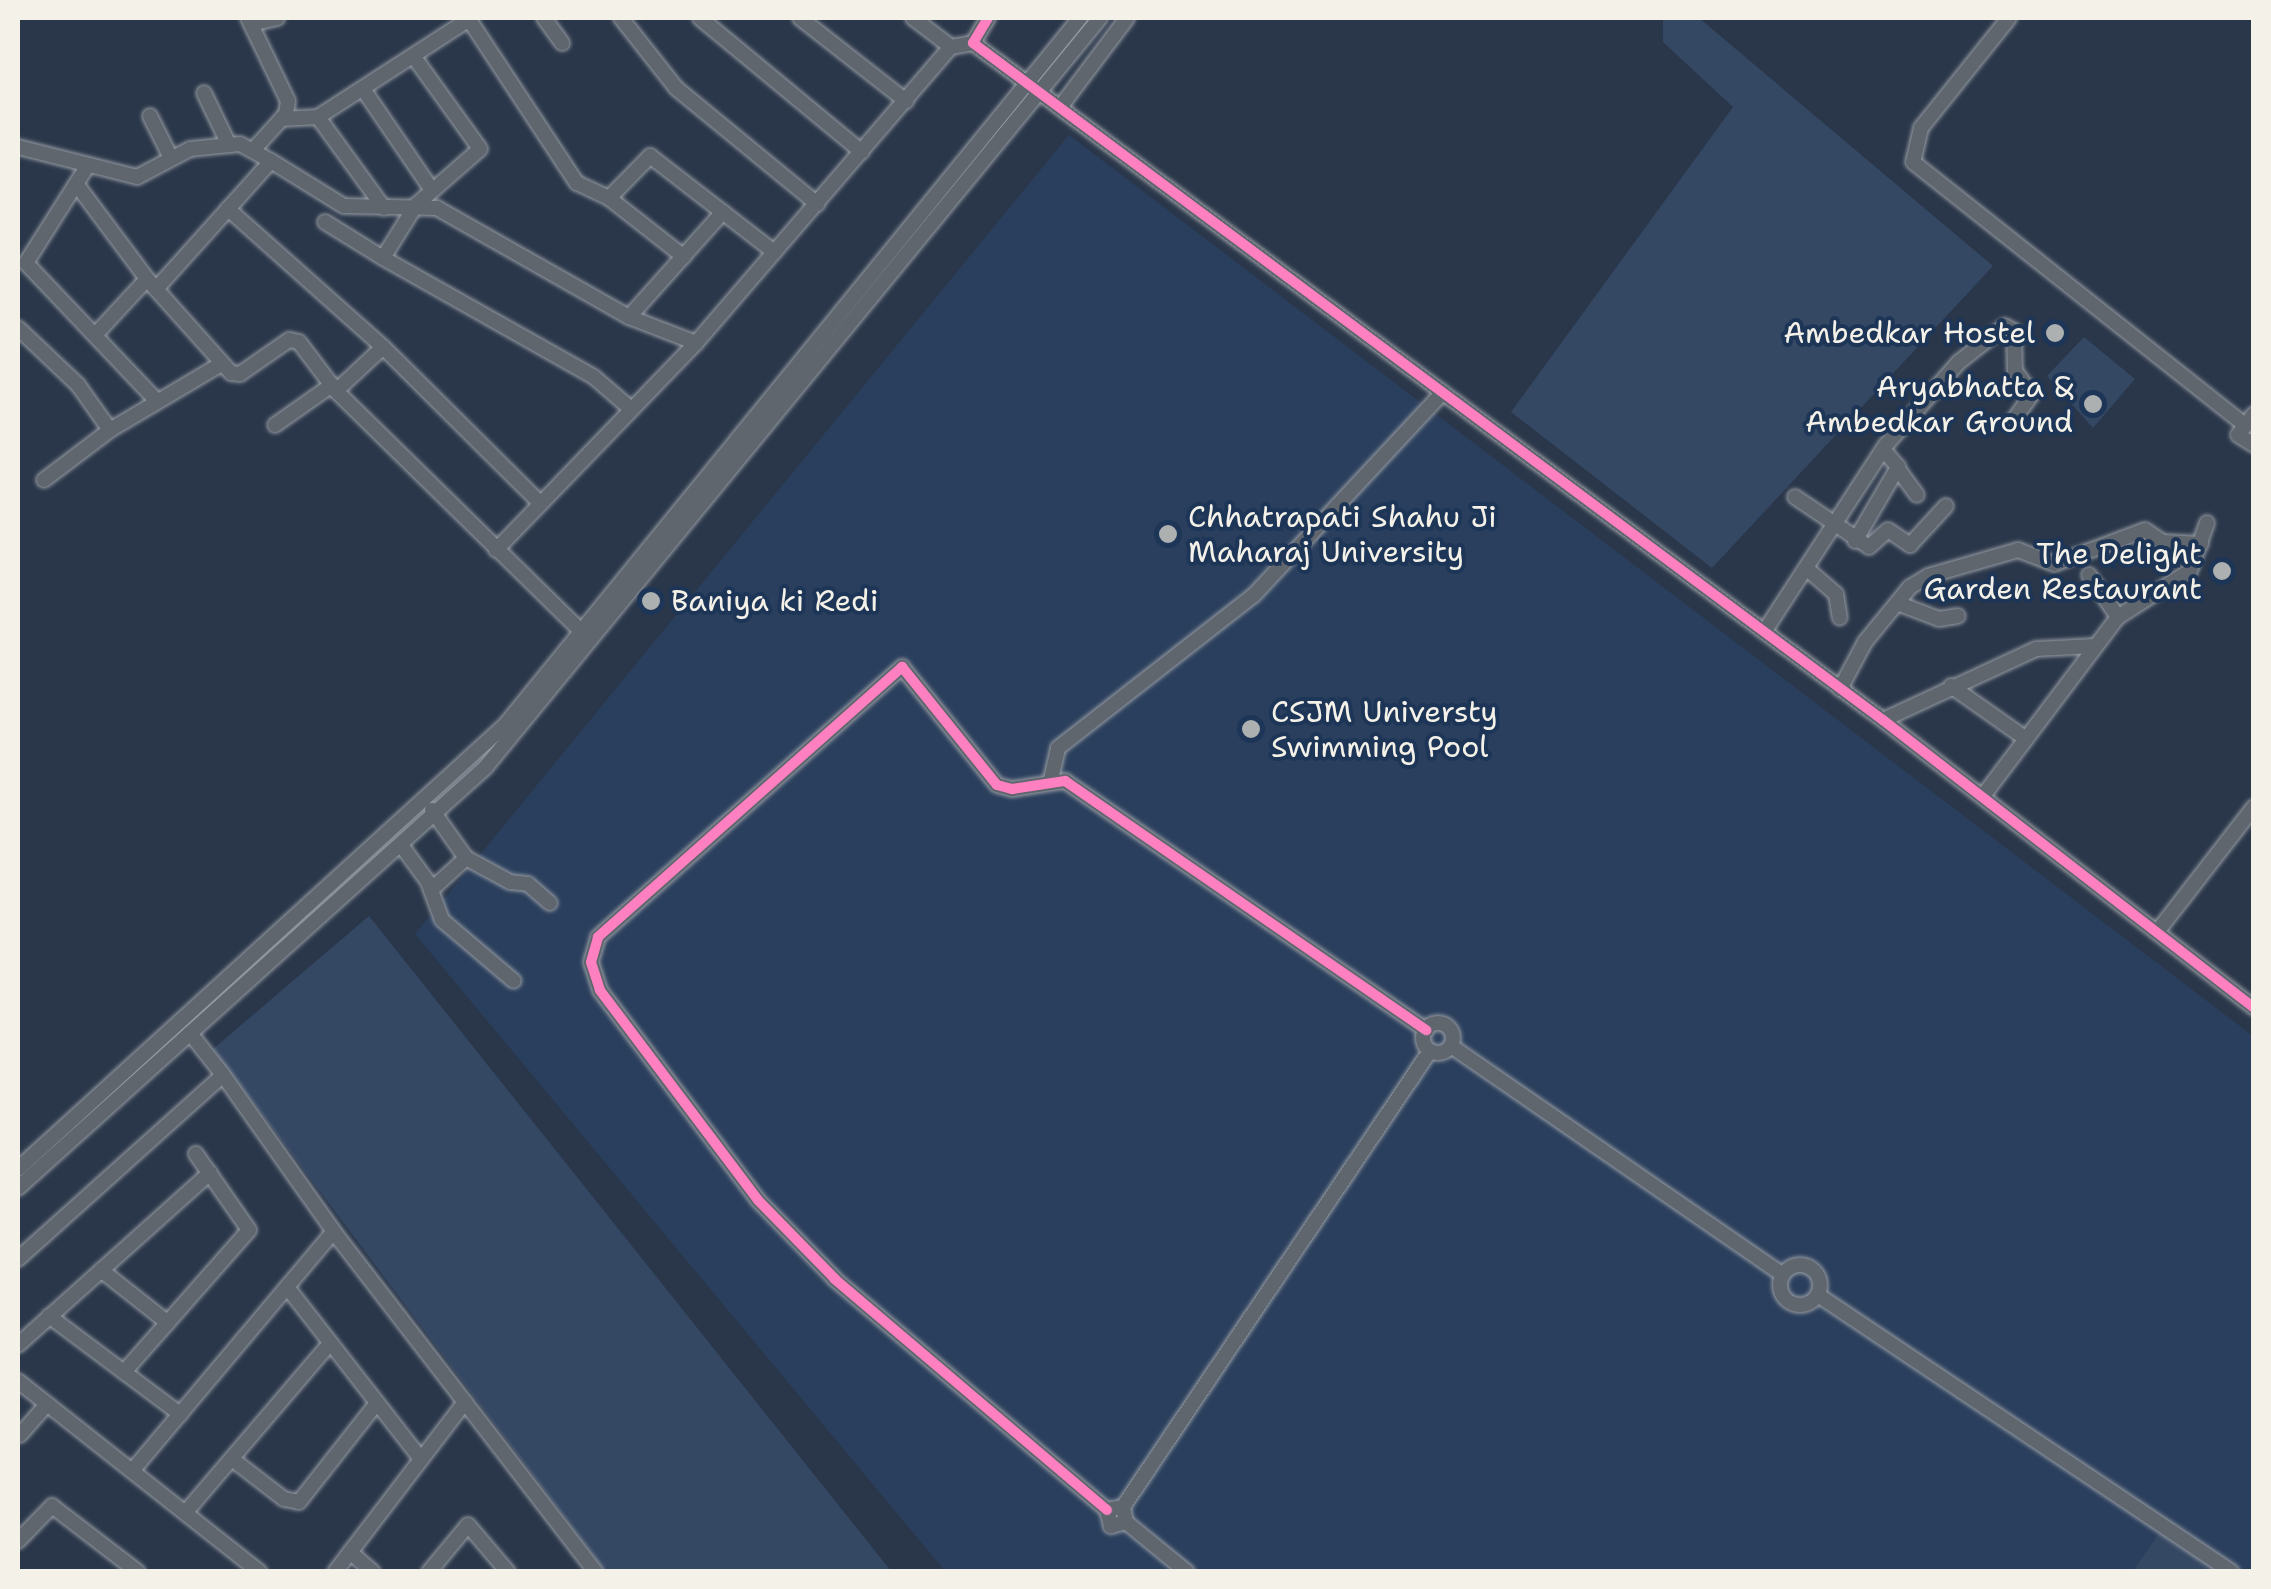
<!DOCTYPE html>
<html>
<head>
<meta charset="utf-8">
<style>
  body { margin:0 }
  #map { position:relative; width:2271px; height:1589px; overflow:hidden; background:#2a374a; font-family:"Shantell Sans",sans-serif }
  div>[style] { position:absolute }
  .built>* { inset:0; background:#2a3f5d }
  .green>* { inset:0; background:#344763 }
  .roads { filter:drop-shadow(0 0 2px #979ca3) drop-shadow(0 0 2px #979ca3) }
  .minor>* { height:14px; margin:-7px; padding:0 7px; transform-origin:7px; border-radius:7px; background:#60666e }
  .minor>.ring { margin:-7px; padding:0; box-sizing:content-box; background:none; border:14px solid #60666e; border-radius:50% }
  .cycleway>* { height:10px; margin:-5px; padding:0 5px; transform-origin:5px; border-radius:5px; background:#ff80c0 }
  .dots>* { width:28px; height:28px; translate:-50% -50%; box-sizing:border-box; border:5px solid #1d3557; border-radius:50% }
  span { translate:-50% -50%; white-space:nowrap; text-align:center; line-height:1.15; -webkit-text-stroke:8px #1d3557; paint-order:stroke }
  .poi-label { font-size:30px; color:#f4f1e8 }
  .right { translate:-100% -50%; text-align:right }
  .left { translate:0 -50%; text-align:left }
  .frame { position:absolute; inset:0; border:20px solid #f4f1e8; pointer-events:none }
</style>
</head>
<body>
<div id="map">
  <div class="built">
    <div style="clip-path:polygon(1069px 135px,2253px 1036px,2253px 1571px,945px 1571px,415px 934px)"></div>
  </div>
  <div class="green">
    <div style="clip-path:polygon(1663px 18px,1699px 18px,1993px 266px,1712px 568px,1511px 412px,1733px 107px,1663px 42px)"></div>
    <div style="clip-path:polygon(2084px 337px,2135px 379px,2093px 428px,2047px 376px)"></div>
    <div style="clip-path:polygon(369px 916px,891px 1571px,605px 1571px,213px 1049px)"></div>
    <div style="clip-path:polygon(2159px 1533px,2217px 1571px,2133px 1571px)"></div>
  </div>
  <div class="roads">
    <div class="minor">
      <div style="left:248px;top:18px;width:92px;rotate:64.3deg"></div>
      <div style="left:288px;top:101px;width:13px;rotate:99deg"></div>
      <div style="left:286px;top:114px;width:46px;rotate:132.4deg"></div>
      <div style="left:468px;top:18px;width:198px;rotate:56.6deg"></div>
      <div style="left:577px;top:183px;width:35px;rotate:25deg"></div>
      <div style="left:609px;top:198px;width:95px;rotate:38.2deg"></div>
      <div style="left:544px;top:18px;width:31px;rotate:54deg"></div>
      <div style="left:621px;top:18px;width:89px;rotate:51.8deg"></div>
      <div style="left:676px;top:88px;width:183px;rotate:39.4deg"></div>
      <div style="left:700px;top:18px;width:210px;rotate:39.6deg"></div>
      <div style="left:800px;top:18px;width:135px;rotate:38.1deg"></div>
      <div style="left:913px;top:18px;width:48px;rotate:37.3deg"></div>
      <div style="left:988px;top:18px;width:29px;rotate:121deg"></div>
      <div style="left:973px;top:43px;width:1134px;rotate:36.65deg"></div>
      <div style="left:1883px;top:720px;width:470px;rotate:37.8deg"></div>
      <div style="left:2009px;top:18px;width:141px;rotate:128.7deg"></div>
      <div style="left:1921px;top:128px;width:35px;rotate:103deg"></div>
      <div style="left:1913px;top:162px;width:424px;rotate:38.4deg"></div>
      <div style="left:251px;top:24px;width:27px;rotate:-13deg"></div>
      <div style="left:414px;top:57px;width:113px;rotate:54.3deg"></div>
      <div style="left:480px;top:149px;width:85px;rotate:138.8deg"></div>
      <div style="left:416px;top:205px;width:62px;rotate:121.9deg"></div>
      <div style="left:383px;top:258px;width:242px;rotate:29.4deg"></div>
      <div style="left:594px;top:377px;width:49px;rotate:40.9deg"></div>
      <div style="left:363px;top:89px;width:122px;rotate:55.7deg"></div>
      <div style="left:204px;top:93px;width:58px;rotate:64.3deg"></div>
      <div style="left:1061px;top:106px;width:110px;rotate:-53.1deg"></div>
      <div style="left:150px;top:116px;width:47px;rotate:63.4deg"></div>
      <div style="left:281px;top:119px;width:37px;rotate:-3deg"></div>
      <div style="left:18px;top:147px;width:123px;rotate:14.1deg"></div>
      <div style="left:137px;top:177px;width:60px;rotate:-27.8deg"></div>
      <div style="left:190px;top:149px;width:50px;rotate:-5.7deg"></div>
      <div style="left:240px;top:144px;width:35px;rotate:29deg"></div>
      <div style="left:88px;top:165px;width:116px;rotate:122.3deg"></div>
      <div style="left:26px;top:263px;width:190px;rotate:46.5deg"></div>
      <div style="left:77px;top:185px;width:117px;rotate:53.3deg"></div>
      <div style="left:147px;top:279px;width:126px;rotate:48.2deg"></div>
      <div style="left:231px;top:373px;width:9px;rotate:6deg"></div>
      <div style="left:240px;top:374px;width:60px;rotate:-34.8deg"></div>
      <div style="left:289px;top:340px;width:10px;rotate:11deg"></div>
      <div style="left:299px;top:342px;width:61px;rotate:52.9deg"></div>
      <div style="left:336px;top:391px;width:343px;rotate:44.4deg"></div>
      <div style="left:609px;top:198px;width:59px;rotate:-45.7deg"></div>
      <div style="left:650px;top:156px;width:157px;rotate:37.7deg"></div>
      <div style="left:384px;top:208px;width:112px;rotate:-126deg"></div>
      <div style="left:318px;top:117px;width:182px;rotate:-32.9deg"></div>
      <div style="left:325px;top:222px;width:68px;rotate:31.8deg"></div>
      <div style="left:156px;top:289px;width:108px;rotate:-48deg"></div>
      <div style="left:629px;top:317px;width:141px;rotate:-48.2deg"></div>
      <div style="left:18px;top:328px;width:83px;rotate:43.5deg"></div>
      <div style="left:78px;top:385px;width:55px;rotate:54.6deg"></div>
      <div style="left:96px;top:334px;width:75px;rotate:-47.2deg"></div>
      <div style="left:383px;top:347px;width:208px;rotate:-138.3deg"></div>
      <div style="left:228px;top:209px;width:64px;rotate:-48.1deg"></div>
      <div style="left:271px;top:161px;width:86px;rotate:31.7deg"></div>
      <div style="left:344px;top:206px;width:93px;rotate:1.2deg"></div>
      <div style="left:437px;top:208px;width:221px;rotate:29.6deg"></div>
      <div style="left:629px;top:317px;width:72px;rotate:21.2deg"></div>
      <div style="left:336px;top:391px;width:64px;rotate:-43.1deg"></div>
      <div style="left:383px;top:347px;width:221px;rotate:44.8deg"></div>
      <div style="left:2254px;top:414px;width:26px;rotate:127deg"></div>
      <div style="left:2238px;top:435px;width:19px;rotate:32deg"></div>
      <div style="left:275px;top:425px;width:70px;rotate:-35.1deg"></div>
      <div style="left:1898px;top:469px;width:32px;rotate:54deg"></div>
      <div style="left:44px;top:480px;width:83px;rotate:-37.1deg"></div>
      <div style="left:110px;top:430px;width:129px;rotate:-30.7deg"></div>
      <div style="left:1795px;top:497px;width:89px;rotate:34deg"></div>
      <div style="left:1869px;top:547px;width:25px;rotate:-42deg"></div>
      <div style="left:1888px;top:530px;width:27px;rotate:34deg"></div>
      <div style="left:1910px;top:545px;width:53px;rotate:-47.3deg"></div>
      <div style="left:1855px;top:541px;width:86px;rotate:-59.8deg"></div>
      <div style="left:1898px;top:467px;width:23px;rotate:-130deg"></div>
      <div style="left:496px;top:550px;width:288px;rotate:-46deg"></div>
      <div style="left:696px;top:343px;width:391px;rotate:-49.3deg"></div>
      <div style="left:951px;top:47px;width:22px;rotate:-10deg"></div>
      <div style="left:1806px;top:568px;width:40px;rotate:41deg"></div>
      <div style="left:1836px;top:594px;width:24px;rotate:81deg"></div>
      <div style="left:2089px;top:575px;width:51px;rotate:55.4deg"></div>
      <div style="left:1897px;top:603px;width:45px;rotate:20.9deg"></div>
      <div style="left:1939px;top:619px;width:19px;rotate:-9deg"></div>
      <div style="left:1764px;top:632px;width:223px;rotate:-56.9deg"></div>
      <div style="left:1886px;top:445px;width:111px;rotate:-48.7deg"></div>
      <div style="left:1959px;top:362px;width:58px;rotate:-38deg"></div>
      <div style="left:2005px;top:326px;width:10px;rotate:29deg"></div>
      <div style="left:2014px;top:331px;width:40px;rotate:88.6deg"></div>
      <div style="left:2015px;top:371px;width:29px;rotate:54deg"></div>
      <div style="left:2032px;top:394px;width:32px;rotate:125deg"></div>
      <div style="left:1951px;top:686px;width:92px;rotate:35.2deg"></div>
      <div style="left:1840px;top:689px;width:53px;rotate:-62deg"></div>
      <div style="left:1865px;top:642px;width:71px;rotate:-50.7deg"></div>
      <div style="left:1910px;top:587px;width:21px;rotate:-31deg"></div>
      <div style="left:1928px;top:576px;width:94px;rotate:-16.1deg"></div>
      <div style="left:2018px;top:550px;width:39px;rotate:21deg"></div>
      <div style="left:2054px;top:564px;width:97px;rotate:-20.5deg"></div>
      <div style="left:2145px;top:530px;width:22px;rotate:34deg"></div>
      <div style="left:2163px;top:542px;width:38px;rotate:3deg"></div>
      <div style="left:1883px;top:720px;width:169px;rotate:-24.9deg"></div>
      <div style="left:2036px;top:649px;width:58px;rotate:-3deg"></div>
      <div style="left:1051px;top:779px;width:32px;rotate:-77deg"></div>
      <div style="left:1058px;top:748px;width:249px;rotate:-38deg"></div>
      <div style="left:1254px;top:595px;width:277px;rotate:-47deg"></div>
      <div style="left:1983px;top:796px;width:224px;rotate:-53deg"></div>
      <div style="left:2118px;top:617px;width:85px;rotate:-32.6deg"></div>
      <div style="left:2190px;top:571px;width:51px;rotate:-70.5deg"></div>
      <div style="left:432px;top:810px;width:59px;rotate:54.7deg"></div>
      <div style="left:466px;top:858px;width:50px;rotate:28.6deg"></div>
      <div style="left:510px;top:882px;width:18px;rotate:6deg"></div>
      <div style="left:528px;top:884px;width:29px;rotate:41deg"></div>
      <div style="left:401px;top:845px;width:46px;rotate:53.9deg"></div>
      <div style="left:428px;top:882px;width:40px;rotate:69.8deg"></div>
      <div style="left:442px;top:920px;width:94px;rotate:40.3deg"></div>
      <div style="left:431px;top:890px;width:47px;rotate:-42.4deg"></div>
      <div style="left:2157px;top:932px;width:158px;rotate:-52.2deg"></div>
      <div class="ring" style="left:1423px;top:1023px;width:16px;height:16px"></div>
      <div style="left:190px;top:1033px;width:53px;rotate:51.8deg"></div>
      <div style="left:1451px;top:1046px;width:403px;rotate:34.6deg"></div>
      <div style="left:18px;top:1169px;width:660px;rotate:-42.36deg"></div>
      <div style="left:506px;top:724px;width:910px;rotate:-50.89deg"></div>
      <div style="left:18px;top:1188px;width:628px;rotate:-41.97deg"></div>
      <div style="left:485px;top:768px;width:970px;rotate:-50.65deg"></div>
      <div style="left:18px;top:1259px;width:275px;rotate:-41.9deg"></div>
      <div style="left:223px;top:1075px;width:202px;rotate:54.7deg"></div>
      <div style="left:340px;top:1240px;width:419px;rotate:52.4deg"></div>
      <div class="ring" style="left:1780px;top:1265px;width:26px;height:26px"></div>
      <div style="left:101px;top:1270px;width:85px;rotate:38.3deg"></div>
      <div style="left:287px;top:1287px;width:218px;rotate:52.1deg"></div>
      <div style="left:1818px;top:1295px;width:498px;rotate:33.8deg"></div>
      <div style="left:49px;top:1316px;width:164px;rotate:36.8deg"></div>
      <div style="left:18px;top:1345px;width:258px;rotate:-41.9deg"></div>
      <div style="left:124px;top:1372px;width:189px;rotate:-48.6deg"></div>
      <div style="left:249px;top:1230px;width:93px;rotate:-124.9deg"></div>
      <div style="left:18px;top:1381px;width:308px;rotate:38.3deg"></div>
      <div style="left:20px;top:1435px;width:41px;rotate:-48.9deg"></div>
      <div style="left:232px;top:1459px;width:66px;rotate:37.6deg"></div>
      <div style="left:284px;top:1499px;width:15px;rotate:11deg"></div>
      <div style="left:299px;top:1502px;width:126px;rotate:-51.8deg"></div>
      <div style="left:132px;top:1471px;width:312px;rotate:-49.9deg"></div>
      <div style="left:1123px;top:1507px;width:15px;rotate:79deg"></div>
      <div style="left:1126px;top:1522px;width:16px;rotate:165deg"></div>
      <div style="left:1111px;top:1526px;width:16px;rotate:-104deg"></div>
      <div style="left:1107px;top:1510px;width:16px;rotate:-11deg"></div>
      <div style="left:1123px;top:1507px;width:550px;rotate:-56.05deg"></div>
      <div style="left:1107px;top:1510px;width:357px;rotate:-139.7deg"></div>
      <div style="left:835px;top:1279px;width:110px;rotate:-134.3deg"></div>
      <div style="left:758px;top:1200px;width:263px;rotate:-127deg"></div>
      <div style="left:600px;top:990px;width:29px;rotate:-108deg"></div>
      <div style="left:591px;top:962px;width:26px;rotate:-74deg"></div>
      <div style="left:598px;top:937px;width:407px;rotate:-41.6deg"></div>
      <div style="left:902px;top:667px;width:151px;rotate:51.2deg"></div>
      <div style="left:997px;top:785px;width:16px;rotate:15deg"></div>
      <div style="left:1012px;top:789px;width:54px;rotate:-8.6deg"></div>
      <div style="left:1065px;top:781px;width:439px;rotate:34.6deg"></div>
      <div style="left:185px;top:1513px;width:223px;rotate:-49.5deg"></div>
      <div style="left:1126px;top:1522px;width:79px;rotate:39.3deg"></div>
      <div style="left:18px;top:1541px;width:49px;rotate:-45.8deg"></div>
      <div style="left:52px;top:1506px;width:108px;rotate:37.5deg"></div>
      <div style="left:350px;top:1552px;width:30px;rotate:41deg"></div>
      <div style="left:335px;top:1572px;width:214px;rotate:-52.6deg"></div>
      <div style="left:429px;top:1572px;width:61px;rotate:-50.3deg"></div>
      <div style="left:468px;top:1525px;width:62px;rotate:49.6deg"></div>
    </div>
  </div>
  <div class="cycleway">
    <div style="left:988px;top:18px;width:29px;rotate:121deg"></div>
    <div style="left:973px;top:43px;width:1134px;rotate:36.65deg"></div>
    <div style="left:1883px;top:720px;width:470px;rotate:37.8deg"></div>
    <div style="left:1107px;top:1510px;width:357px;rotate:-139.7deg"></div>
    <div style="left:835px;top:1279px;width:110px;rotate:-134.3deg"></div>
    <div style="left:758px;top:1200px;width:263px;rotate:-127deg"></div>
    <div style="left:600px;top:990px;width:29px;rotate:-108deg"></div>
    <div style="left:591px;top:962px;width:26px;rotate:-74deg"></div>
    <div style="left:598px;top:937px;width:407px;rotate:-41.6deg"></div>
    <div style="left:902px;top:667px;width:151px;rotate:51.2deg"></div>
    <div style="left:997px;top:785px;width:16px;rotate:15deg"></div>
    <div style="left:1012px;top:789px;width:54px;rotate:-8.6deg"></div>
    <div style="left:1065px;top:781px;width:439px;rotate:34.6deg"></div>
  </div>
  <div class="dots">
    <div style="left:2055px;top:333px;background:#adb0b1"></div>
    <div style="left:2093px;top:404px;background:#adb0b1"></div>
    <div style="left:1168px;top:534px;background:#adb0b1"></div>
    <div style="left:2222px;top:571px;background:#adb0b1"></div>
    <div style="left:651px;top:601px;background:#adb0b1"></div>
    <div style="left:1251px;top:729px;background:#adb0b1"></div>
  </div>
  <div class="poi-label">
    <span class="right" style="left:2035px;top:333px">Ambedkar Hostel</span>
    <span class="right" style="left:2073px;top:404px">Aryabhatta &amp;<br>Ambedkar Ground</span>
    <span class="left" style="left:1188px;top:534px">Chhatrapati Shahu Ji<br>Maharaj University</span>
    <span class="right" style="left:2202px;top:571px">The Delight<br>Garden Restaurant</span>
    <span class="left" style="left:671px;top:601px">Baniya ki Redi</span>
    <span class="left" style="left:1271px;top:729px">CSJM Universty<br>Swimming Pool</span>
  </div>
  <div class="frame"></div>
</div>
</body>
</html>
